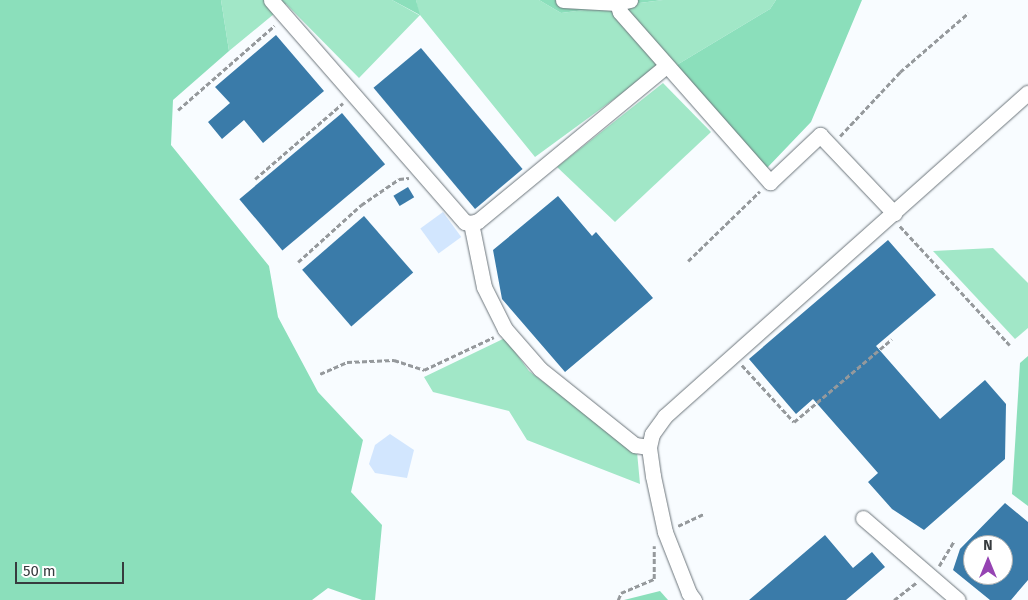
<!DOCTYPE html>
<html>
<head>
<meta charset="utf-8">
<style>
  body { margin:0 }
  #map { position:relative; width:1028px; height:600px; overflow:hidden; background:#f8fcff; font-family:"Fira Sans",sans-serif }
  div>[style] { position:absolute }
  .green>* { inset:0; background:#a1e7c7 }
  .forest>* { inset:0; background:#8bdfbb }
  .water>* { inset:0; background:#d2e6fe; transform-origin:0 0 }
  .building>* { inset:0; background:#3a7ba9; transform-origin:0 0 }
  .path>* { height:2.5px; margin-top:-1.25px; transform-origin:0; background:repeating-linear-gradient(90deg,#95999c 0 5px,transparent 0 7.5px) }
  .roads { filter:drop-shadow(0 0 1px #6c757b) drop-shadow(0 0 1px #6c757b) }
  .street>* { height:15px; margin:-7.5px; padding:0 7.5px; transform-origin:7.5px; border-radius:7.5px; background:#fff }
  span { translate:-50% -50%; white-space:nowrap; text-align:center; line-height:1.15; -webkit-text-stroke:5px #fff; paint-order:stroke }
  .north { position:absolute; left:963px; top:535px; width:50px; height:50px; box-sizing:border-box; background:#fff; border:1px solid #afb1b2; border-radius:50%; rotate:0deg; font-size:14px; font-weight:700; line-height:20px; text-align:center; color:#373b3e }
  .north::after { content:''; display:block; margin:auto; width:18px; height:22px; background:#9644b3; clip-path:polygon(50% 0,100% 100%,50% 72%,0 100%) }
  .scale { position:absolute; left:15px; top:562px; width:109px; height:22px; box-sizing:border-box; border:2px solid #373b3e; border-top:0; padding-left:6px; font-size:15px; line-height:18px; white-space:nowrap; color:#373b3e; -webkit-text-stroke:4px #fff; paint-order:stroke }
</style>
</head>
<body>
<div id="map">
  <div class="green">
    <div style="clip-path:polygon(221px 0,392px 0,419px 15px,416px 0,539px 0,561px 13px,663px 0,776px 0,770px 9px,675px 66px,658px 67px,535px 157px,420px 15px,359px 78px,286px 4px,229px 51px)"></div>
    <div style="clip-path:polygon(663px 83px,711px 132px,615px 222px,557px 167px)"></div>
    <div style="clip-path:polygon(993px 248px,1028px 283px,1028px 328px,1015px 339px,933px 251px)"></div>
    <div style="clip-path:polygon(505px 338px,529px 371px,637px 452px,640px 484px,527px 440px,509px 411px,433px 392px,424px 377px)"></div>
  </div>
  <div class="forest">
    <div style="clip-path:polygon(0 0,221px 0,229px 51px,173px 100px,171px 145px,269px 266px,278px 317px,318px 392px,363px 440px,351px 492px,382px 525px,375px 600px,362px 600px,328px 588px,312px 600px,0 600px)"></div>
    <div style="clip-path:polygon(392px 0,416px 0,420px 15px)"></div>
    <div style="clip-path:polygon(539px 0,663px 0,561px 13px)"></div>
    <div style="clip-path:polygon(776px 0,862px 0,811px 122px,766px 169px,675px 66px,770px 9px)"></div>
    <div style="clip-path:polygon(1028px 356px,1028px 506px,1012px 494px,1020px 363px)"></div>
    <div style="clip-path:polygon(660px 591px,668px 600px,624px 600px)"></div>
  </div>
  <div class="water">
    <div style="left:443px;top:212px;width:31px;height:28px;rotate:54deg"></div>
    <div style="clip-path:polygon(390px 434px,414px 450px,407px 478px,375px 473px,369px 464px,375px 445px)"></div>
  </div>
  <div class="building">
    <div style="clip-path:polygon(276px 35px,324px 91px,263px 143px,244px 120px,222px 139px,208px 122px,230px 103px,215px 87px)"></div>
    <div style="left:421px;top:48px;width:158px;height:62px;rotate:50deg"></div>
    <div style="left:342px;top:113px;width:67px;height:134px;rotate:50deg"></div>
    <div style="left:408px;top:187px;width:12px;height:17px;rotate:59deg"></div>
    <div style="clip-path:polygon(558px 196px,592px 236px,596px 232px,653px 298px,565px 372px,502px 299px,493px 250px)"></div>
    <div style="left:364px;top:216px;width:75px;height:82px;rotate:49deg"></div>
    <div style="clip-path:polygon(888px 240px,936px 295px,876px 346px,940px 419px,985px 380px,1006px 404px,1005px 459px,924px 530px,892px 509px,868px 482px,878px 473px,813px 399px,796px 414px,749px 359px)"></div>
    <div style="clip-path:polygon(evenodd,1005px 503px,1028px 522px,1028px 580px,1011px 600px,990px 600px,953px 570px,960px 549px,1005px 503px,973px 545px,1003px 545px,1003px 575px,973px 575px,973px 545px)"></div>
    <div style="clip-path:polygon(825px 535px,853px 568px,872px 552px,885px 567px,846px 600px,749px 600px)"></div>
  </div>
  <div class="path">
    <div style="left:178px;top:110px;width:128px;rotate:-41.2deg"></div>
    <div style="left:840px;top:136px;width:88px;rotate:-46.8deg"></div>
    <div style="left:900px;top:72px;width:90px;rotate:-40.9deg"></div>
    <div style="left:255px;top:179px;width:116px;rotate:-40.8deg"></div>
    <div style="left:900px;top:226px;width:162px;rotate:47.3deg"></div>
    <div style="left:688px;top:261px;width:100px;rotate:-44.2deg"></div>
    <div style="left:298px;top:262px;width:85px;rotate:-42.1deg"></div>
    <div style="left:361px;top:205px;width:46px;rotate:-34.4deg"></div>
    <div style="left:399px;top:179px;width:10px;rotate:-6deg"></div>
    <div style="left:742px;top:365px;width:77px;rotate:47.6deg"></div>
    <div style="left:794px;top:422px;width:128px;rotate:-40.3deg"></div>
    <div style="left:320px;top:374px;width:30px;rotate:-24deg"></div>
    <div style="left:347px;top:362px;width:47px;rotate:-2.4deg"></div>
    <div style="left:394px;top:360px;width:32px;rotate:18deg"></div>
    <div style="left:424px;top:370px;width:77px;rotate:-25.2deg"></div>
    <div style="left:678px;top:526px;width:29px;rotate:-25deg"></div>
    <div style="left:939px;top:566px;width:29px;rotate:-59deg"></div>
    <div style="left:618px;top:600px;width:8px;rotate:-67deg"></div>
    <div style="left:621px;top:593px;width:36px;rotate:-23deg"></div>
    <div style="left:654px;top:579px;width:33px;rotate:-90deg"></div>
    <div style="left:894px;top:600px;width:28px;rotate:-38deg"></div>
  </div>
  <div class="roads">
    <div class="street">
      <div style="left:271px;top:0;width:295px;rotate:48.9deg"></div>
      <div style="left:465px;top:222px;width:6px;rotate:9deg"></div>
      <div style="left:471px;top:223px;width:7px;rotate:-16deg"></div>
      <div style="left:478px;top:221px;width:244px;rotate:-39.5deg"></div>
      <div style="left:563px;top:0;width:54px;rotate:3.2deg"></div>
      <div style="left:630px;top:0;width:13px;rotate:167deg"></div>
      <div style="left:617px;top:3px;width:9px;rotate:72deg"></div>
      <div style="left:620px;top:12px;width:227px;rotate:48.6deg"></div>
      <div style="left:770px;top:182px;width:69px;rotate:-43.2deg"></div>
      <div style="left:820px;top:135px;width:108px;rotate:46.5deg"></div>
      <div style="left:471px;top:223px;width:65px;rotate:78.5deg"></div>
      <div style="left:484px;top:287px;width:47px;rotate:63.4deg"></div>
      <div style="left:505px;top:329px;width:53px;rotate:48.8deg"></div>
      <div style="left:540px;top:369px;width:122px;rotate:38.7deg"></div>
      <div style="left:635px;top:445px;width:14px;rotate:8deg"></div>
      <div style="left:863px;top:518px;width:125px;rotate:40.8deg"></div>
      <div style="left:694px;top:600px;width:9px;rotate:-126deg"></div>
      <div style="left:689px;top:593px;width:66px;rotate:-111.5deg"></div>
      <div style="left:665px;top:532px;width:57px;rotate:-102.1deg"></div>
      <div style="left:653px;top:476px;width:29px;rotate:-98deg"></div>
      <div style="left:649px;top:447px;width:13px;rotate:-77deg"></div>
      <div style="left:652px;top:434px;width:22px;rotate:-54deg"></div>
      <div style="left:665px;top:416px;width:486px;rotate:-41.7deg"></div>
    </div>
  </div>
  <div class="north">N</div>
  <div class="scale">50 m</div>
</div>
</body>
</html>
